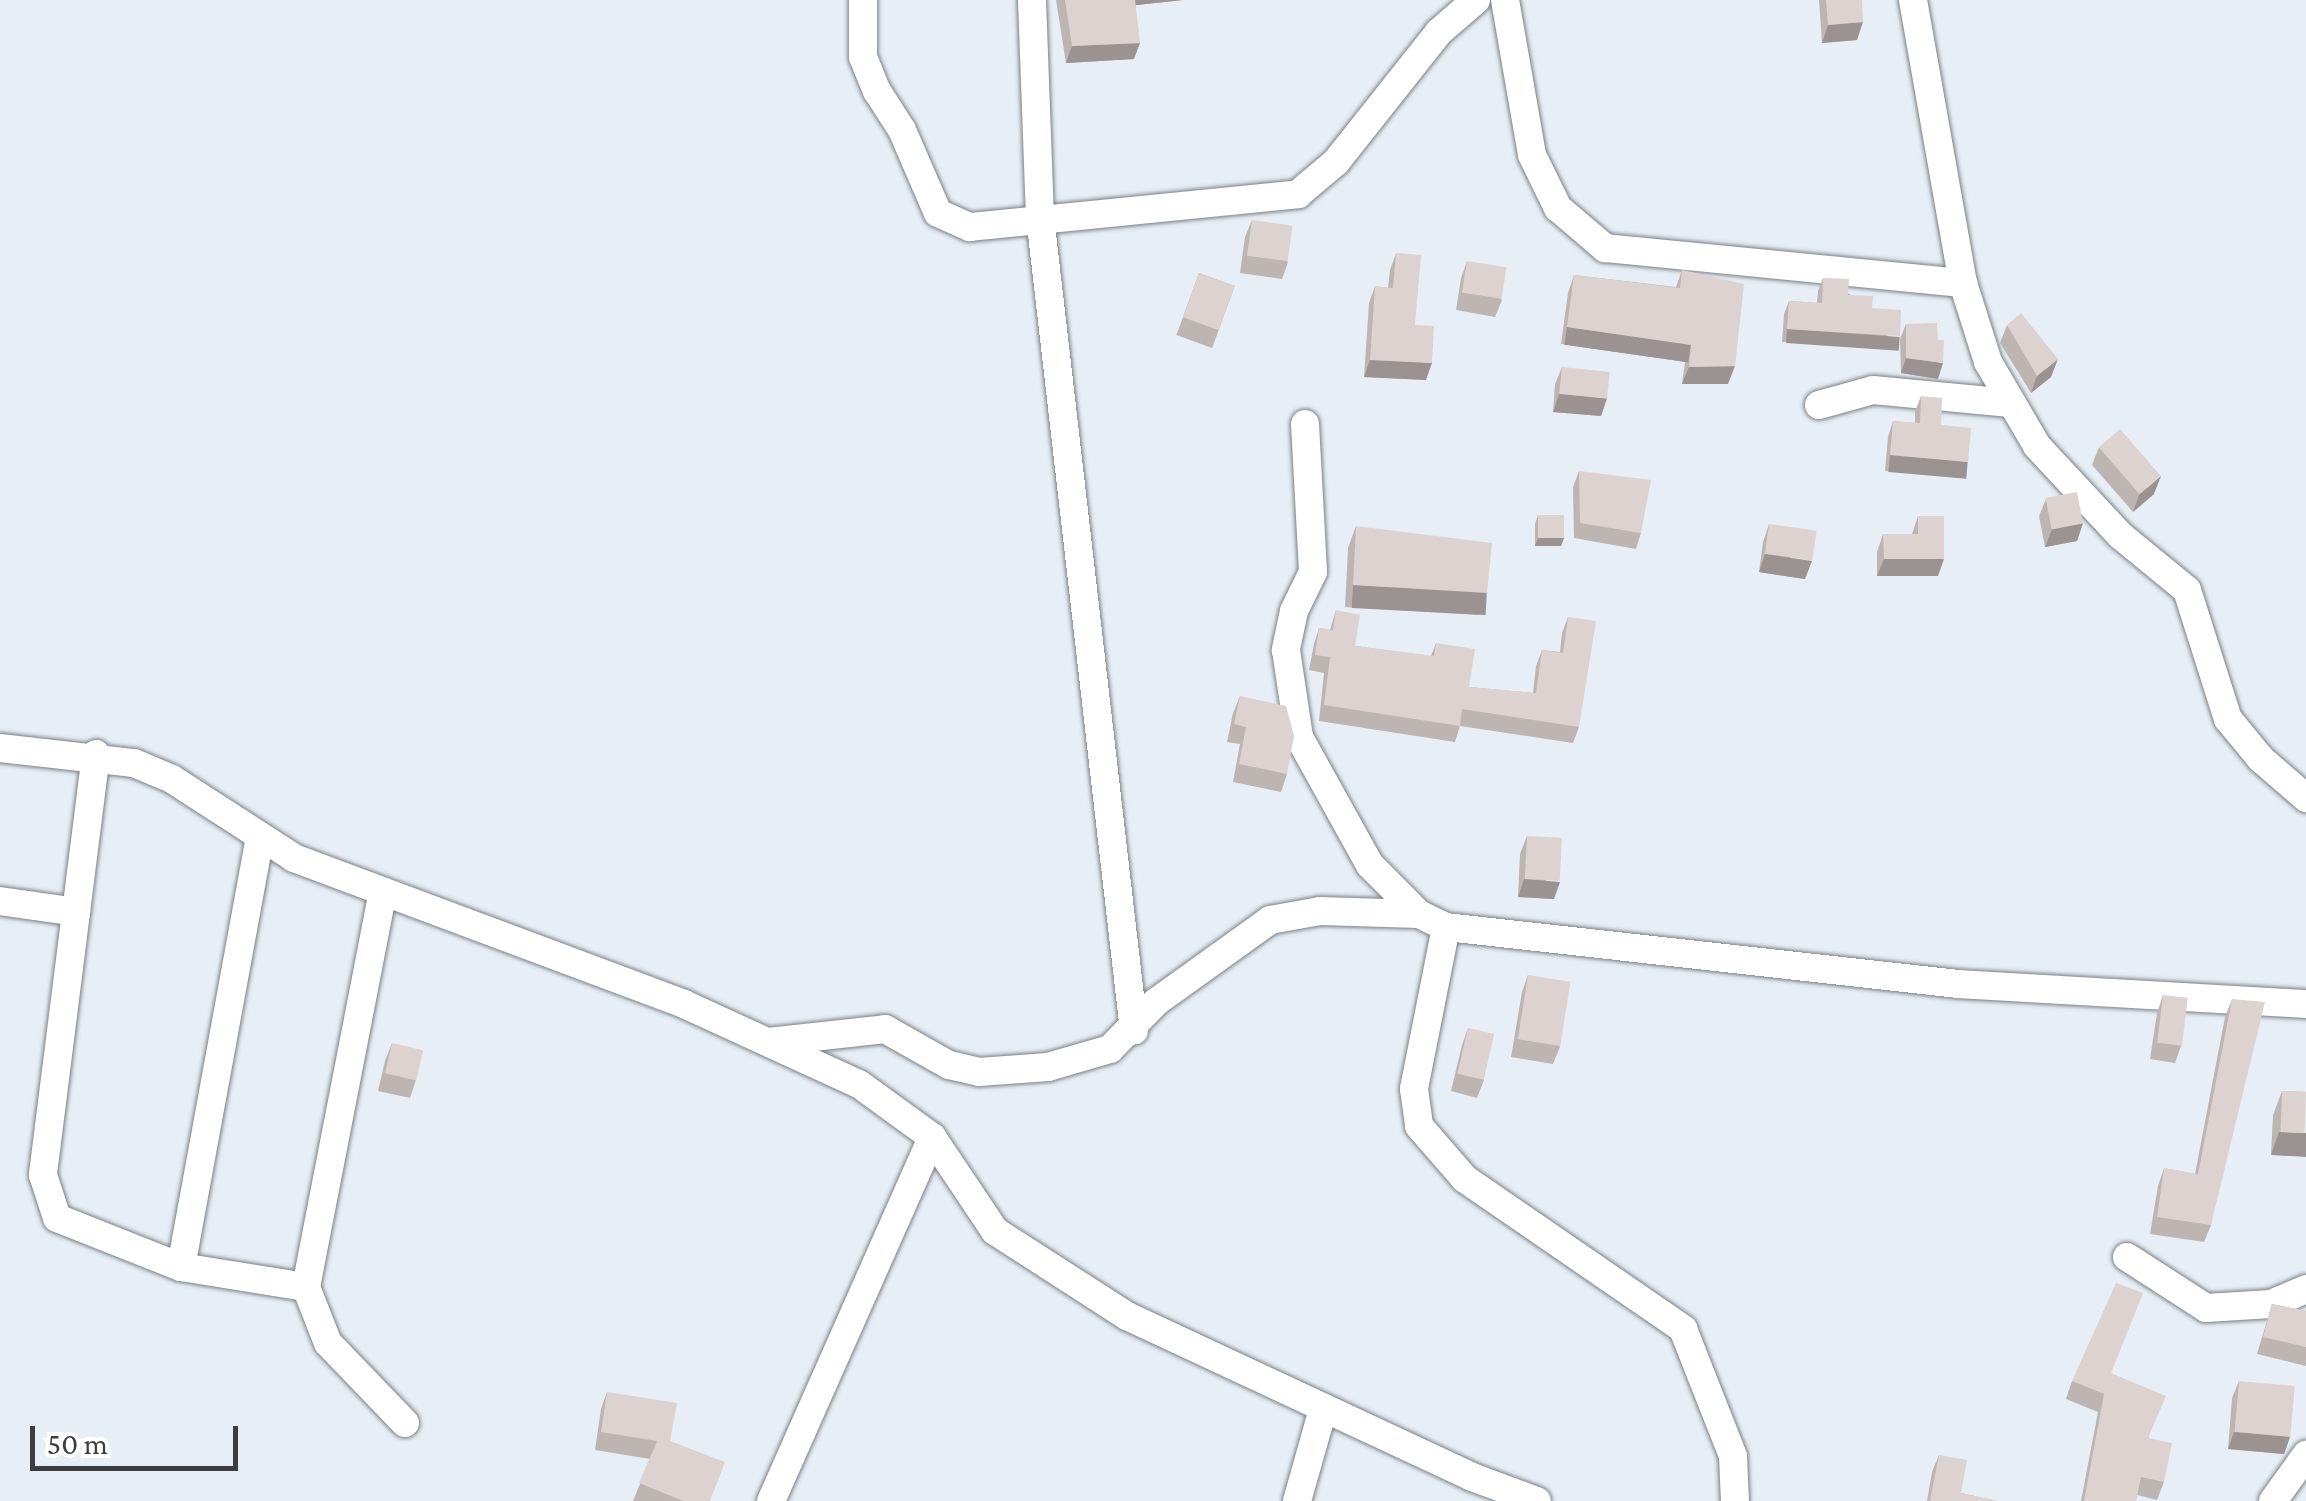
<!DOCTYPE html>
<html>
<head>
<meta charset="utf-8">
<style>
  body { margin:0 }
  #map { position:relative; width:2306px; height:1501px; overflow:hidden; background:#e8eef5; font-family:"Crimson Pro",serif }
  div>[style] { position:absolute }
  .roads { filter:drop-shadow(0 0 2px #7a8086) drop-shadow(0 0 2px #7a8086) }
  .minor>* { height:28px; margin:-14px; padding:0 14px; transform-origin:14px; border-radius:14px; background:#fff }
  .wall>* { inset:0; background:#bdb5b2; transform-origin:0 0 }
  .shaded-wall>* { inset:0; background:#9a9391; transform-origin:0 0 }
  .building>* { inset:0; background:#dcd2cf; transform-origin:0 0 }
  span { translate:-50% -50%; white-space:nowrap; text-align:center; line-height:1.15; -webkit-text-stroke:8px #fff; paint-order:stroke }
  .scale { position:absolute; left:30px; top:1426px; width:208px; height:45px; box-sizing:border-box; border:5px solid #3b3d40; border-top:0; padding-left:12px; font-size:30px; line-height:35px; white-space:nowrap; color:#3b3d40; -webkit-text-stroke:8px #fff; paint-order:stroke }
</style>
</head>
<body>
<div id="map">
  <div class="roads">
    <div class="minor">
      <div style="left:863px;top:0;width:57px;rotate:90deg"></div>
      <div style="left:863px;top:57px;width:37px;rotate:68deg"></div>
      <div style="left:877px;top:91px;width:46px;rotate:57.3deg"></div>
      <div style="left:902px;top:130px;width:90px;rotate:66.6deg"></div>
      <div style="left:938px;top:213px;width:35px;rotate:24deg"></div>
      <div style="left:970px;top:227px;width:330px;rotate:-5.7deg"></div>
      <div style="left:1298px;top:194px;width:50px;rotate:-40.1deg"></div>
      <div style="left:1336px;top:162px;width:166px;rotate:-51.6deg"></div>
      <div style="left:1439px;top:32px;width:49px;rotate:-40.9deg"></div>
      <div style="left:1032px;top:0;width:217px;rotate:87.9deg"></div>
      <div style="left:1040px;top:217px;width:819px;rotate:83.41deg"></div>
      <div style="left:1505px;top:0;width:157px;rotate:80.1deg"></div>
      <div style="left:1532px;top:155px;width:59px;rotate:63.9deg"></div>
      <div style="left:1558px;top:208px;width:62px;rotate:40.4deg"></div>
      <div style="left:1605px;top:248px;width:360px;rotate:5.6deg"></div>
      <div style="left:1963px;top:283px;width:83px;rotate:72.4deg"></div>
      <div style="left:1988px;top:362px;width:97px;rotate:59.7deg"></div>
      <div style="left:2037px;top:446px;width:123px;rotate:47deg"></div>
      <div style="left:2121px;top:536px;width:85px;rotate:39.3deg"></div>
      <div style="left:2187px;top:590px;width:135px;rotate:72.4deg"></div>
      <div style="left:2228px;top:719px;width:52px;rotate:50.5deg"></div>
      <div style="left:2261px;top:759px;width:60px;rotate:40.9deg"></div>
      <div style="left:1913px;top:0;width:287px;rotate:80deg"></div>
      <div style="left:1819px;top:405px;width:56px;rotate:-15.5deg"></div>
      <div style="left:1873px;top:390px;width:138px;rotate:5.4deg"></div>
      <div style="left:1305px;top:424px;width:148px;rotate:86.9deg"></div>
      <div style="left:1313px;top:572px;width:43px;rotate:116deg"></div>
      <div style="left:1294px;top:611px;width:40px;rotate:102deg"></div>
      <div style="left:1286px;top:650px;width:88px;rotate:81.5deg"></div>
      <div style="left:1299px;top:737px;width:146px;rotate:61deg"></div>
      <div style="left:1370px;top:865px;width:69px;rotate:45deg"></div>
      <div style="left:1419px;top:914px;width:30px;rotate:26deg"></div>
      <div style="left:1446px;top:927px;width:515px;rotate:6.35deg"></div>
      <div style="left:1958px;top:984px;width:349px;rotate:3.3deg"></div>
      <div style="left:0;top:748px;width:135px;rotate:6.4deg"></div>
      <div style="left:134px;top:763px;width:41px;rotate:22.8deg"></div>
      <div style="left:172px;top:779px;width:145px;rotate:32.9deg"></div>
      <div style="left:294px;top:858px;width:416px;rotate:20.5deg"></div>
      <div style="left:684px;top:1004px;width:192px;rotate:24.6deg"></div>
      <div style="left:859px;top:1084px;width:90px;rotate:36deg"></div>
      <div style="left:932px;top:1137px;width:113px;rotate:56.2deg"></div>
      <div style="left:995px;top:1231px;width:157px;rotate:32.8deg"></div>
      <div style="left:1127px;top:1316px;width:381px;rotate:25deg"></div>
      <div style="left:1472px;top:1477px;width:69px;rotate:20.3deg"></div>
      <div style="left:96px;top:754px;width:424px;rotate:97.2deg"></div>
      <div style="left:43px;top:1175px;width:45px;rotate:72deg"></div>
      <div style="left:57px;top:1218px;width:133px;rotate:21.6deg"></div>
      <div style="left:181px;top:1267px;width:127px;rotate:9.1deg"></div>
      <div style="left:306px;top:1287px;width:403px;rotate:-79deg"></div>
      <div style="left:0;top:901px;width:77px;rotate:8.2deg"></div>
      <div style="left:1446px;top:927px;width:165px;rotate:101.2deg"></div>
      <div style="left:1414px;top:1089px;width:37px;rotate:82deg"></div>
      <div style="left:1419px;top:1126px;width:70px;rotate:49deg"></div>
      <div style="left:1465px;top:1179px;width:265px;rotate:34.5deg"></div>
      <div style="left:1683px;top:1329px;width:136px;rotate:68.5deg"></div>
      <div style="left:1733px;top:1456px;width:45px;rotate:87.5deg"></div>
      <div style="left:768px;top:1042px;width:118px;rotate:-6.3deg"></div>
      <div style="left:885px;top:1029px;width:73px;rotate:29.4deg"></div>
      <div style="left:949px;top:1065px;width:31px;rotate:13deg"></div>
      <div style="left:979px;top:1072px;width:69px;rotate:-4.1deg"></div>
      <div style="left:1048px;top:1067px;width:65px;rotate:-16.2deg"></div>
      <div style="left:1110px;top:1049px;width:66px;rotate:-45.6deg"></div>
      <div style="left:1156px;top:1002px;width:140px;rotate:-35.7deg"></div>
      <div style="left:1270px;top:920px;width:51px;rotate:-10.2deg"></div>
      <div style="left:1320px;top:911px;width:99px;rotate:1.7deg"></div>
      <div style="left:2127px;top:1257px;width:94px;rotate:32.8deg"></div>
      <div style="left:2206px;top:1308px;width:65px;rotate:-3.5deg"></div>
      <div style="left:2271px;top:1304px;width:38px;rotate:-23deg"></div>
      <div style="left:181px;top:1267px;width:434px;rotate:-79.6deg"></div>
      <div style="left:306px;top:1287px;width:60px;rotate:68.6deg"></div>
      <div style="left:328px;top:1343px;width:111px;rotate:46.1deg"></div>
      <div style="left:771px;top:1501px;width:398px;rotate:-66.1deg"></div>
      <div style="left:1297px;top:1501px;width:96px;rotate:-74.2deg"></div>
      <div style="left:2273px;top:1501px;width:57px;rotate:-54.3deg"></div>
    </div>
  </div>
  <div class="wall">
    <div style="clip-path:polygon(1056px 0,1183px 0,1136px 5px,1134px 59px,1066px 63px)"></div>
    <div style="clip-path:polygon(1819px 0,1862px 0,1857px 40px,1822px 43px)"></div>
    <div style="clip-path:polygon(1252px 220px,1288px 262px,1282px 279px,1240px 273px,1245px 237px)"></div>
    <div style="clip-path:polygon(1396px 253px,1415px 325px,1426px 380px,1364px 377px,1369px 303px,1375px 286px,1388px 288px,1390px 270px)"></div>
    <div style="clip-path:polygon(1467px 261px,1502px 300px,1495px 317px,1456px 310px,1461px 278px)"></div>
    <div style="clip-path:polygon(1682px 270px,1728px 384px,1682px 384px,1685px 362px,1561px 344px,1568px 293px,1574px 275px,1676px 287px)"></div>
    <div style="left:1199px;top:273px;width:38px;height:66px;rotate:20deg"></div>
    <div style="clip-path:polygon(1823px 278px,1872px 308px,1895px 349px,1782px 342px,1784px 314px,1789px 301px,1817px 303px,1818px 291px)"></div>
    <div style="clip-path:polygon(1906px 324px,1938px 340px,1938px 379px,1901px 373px,1900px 339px)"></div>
    <div style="clip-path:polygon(2007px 325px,2051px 377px,2031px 393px,2000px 343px)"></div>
    <div style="clip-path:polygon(1562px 367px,1607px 398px,1601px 416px,1553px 412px,1555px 384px)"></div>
    <div style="clip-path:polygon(1921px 396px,1941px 425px,1963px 478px,1885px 471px,1888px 437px,1893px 421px,1915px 423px,1915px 412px)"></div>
    <div style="clip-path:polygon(2099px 447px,2154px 494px,2133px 512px,2092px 465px)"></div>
    <div style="clip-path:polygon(1579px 471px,1641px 533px,1636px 549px,1574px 538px,1573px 487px)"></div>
    <div style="clip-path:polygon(2046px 499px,2083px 523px,2077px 541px,2045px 547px,2039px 516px)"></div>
    <div style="clip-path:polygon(1538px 515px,1564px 538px,1561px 546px,1535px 546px,1535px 524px)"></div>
    <div style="clip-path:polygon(1918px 516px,1938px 576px,1877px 576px,1877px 552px,1883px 534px,1912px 534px)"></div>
    <div style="clip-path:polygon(1769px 524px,1805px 579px,1759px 572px,1763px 542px)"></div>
    <div style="clip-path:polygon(1356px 526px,1479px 615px,1345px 607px,1348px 548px)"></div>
    <div style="clip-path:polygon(1336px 610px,1355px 646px,1431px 656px,1436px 643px,1469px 687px,1533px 693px,1536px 666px,1542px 650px,1560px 652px,1562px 633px,1568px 617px,1579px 727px,1573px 743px,1460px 726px,1455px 742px,1319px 721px,1324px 673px,1309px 670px,1314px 644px,1319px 628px,1330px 630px)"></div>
    <div style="clip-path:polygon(1240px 696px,1287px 774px,1281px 792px,1233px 782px,1240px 744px,1227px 742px,1233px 713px)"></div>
    <div style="clip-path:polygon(1527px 836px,1554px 899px,1518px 897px,1520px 854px)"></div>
    <div style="clip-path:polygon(1528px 975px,1560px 1047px,1553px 1064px,1511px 1057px,1522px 992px)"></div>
    <div style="clip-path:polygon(2163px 995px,2181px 1046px,2175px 1063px,2150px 1059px,2157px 1013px)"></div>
    <div style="clip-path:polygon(2232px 999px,2211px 1225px,2204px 1242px,2150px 1234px,2158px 1186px,2164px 1168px,2195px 1174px,2225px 1017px)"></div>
    <div style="clip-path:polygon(1468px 1028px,1484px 1080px,1477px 1098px,1451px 1091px,1462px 1045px)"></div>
    <div style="clip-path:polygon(392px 1043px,416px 1080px,410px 1098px,378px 1091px,385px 1061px)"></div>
    <div style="clip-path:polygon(2282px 1091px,2306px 1092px,2271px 1155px,2273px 1115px)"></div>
    <div style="clip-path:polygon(2272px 1304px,2306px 1311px,2306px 1366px,2257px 1354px)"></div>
    <div style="clip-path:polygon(2112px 1374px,2149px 1438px,2164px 1482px,2157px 1500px,2137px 1495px,2136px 1501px,2081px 1501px,2098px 1412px,2066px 1399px,2072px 1381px)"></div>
    <div style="clip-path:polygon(2239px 1381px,2290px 1437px,2284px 1454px,2228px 1449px,2232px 1398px)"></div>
    <div style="clip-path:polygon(607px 1392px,670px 1441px,710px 1501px,633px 1501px,650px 1459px,595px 1450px,601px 1409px)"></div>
    <div style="clip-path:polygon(1939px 1455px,1961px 1493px,1997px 1501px,1927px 1501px,1932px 1472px)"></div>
  </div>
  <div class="shaded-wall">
    <div style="clip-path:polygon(1130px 0,1183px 0,1128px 6px)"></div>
    <div style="clip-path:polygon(1863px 22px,1857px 40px,1822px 43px,1828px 25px)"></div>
    <div style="clip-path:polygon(1140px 43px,1134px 59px,1066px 63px,1072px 46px)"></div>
    <div style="left:1567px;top:327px;width:125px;height:18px;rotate:8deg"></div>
    <div style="left:1787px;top:329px;width:113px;height:14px;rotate:4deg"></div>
    <div style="clip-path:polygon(1906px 358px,1943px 363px,1938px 379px,1901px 373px)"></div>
    <div style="clip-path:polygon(2058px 359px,2051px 377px,2031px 393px,2037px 376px)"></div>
    <div style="clip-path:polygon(1370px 360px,1432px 363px,1426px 380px,1364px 377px)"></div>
    <div style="clip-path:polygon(1735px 366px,1728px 384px,1682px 384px,1689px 367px)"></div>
    <div style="clip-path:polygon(1559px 394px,1607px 398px,1601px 416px,1553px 412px)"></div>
    <div style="left:1890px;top:455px;width:78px;height:17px;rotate:5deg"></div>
    <div style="clip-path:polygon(2161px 476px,2154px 494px,2133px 512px,2139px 495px)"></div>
    <div style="clip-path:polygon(2083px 523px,2077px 541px,2045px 547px,2052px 529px)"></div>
    <div style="clip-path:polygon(1538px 538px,1564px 538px,1561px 546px,1535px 546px)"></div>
    <div style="clip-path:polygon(1765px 554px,1812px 561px,1805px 579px,1759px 572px)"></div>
    <div style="clip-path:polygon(1884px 559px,1944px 559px,1938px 576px,1877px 576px)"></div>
    <div style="left:1353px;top:585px;width:134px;height:23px;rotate:3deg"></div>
    <div style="clip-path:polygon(1524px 879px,1560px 882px,1554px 899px,1518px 897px)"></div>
    <div style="clip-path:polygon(2279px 1132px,2306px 1133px,2306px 1157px,2271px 1155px)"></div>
    <div style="clip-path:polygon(2234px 1432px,2290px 1437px,2284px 1454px,2228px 1449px)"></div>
  </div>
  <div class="building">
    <div style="clip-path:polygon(1065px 0,1135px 0,1140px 43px,1072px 46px)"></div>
    <div style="clip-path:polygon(1826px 0,1862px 0,1863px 22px,1828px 25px)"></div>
    <div style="left:1252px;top:220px;width:41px;height:36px;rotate:8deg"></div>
    <div style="clip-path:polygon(1396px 253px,1421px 255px,1415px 325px,1434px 326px,1432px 363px,1370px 360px,1375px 286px,1393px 288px)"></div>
    <div style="left:1467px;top:261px;width:40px;height:32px;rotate:9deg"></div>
    <div style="clip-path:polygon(1682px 270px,1744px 284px,1735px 366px,1689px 367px,1691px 345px,1567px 327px,1574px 275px,1680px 288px)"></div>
    <div style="left:1199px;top:273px;width:38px;height:47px;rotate:20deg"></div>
    <div style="clip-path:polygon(1823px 278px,1849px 279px,1848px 295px,1873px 296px,1872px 308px,1901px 310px,1900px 336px,1787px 329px,1789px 301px,1822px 303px)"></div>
    <div style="clip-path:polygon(2021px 313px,2058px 359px,2037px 376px,2007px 325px)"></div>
    <div style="clip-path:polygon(1937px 323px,1938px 340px,1944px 340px,1943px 363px,1906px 358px,1906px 324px)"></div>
    <div style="left:1562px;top:367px;width:48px;height:27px;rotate:6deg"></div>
    <div style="clip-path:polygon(1921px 396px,1942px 398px,1941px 425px,1971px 428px,1968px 462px,1890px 455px,1893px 421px,1920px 423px)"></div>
    <div style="left:2120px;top:429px;width:62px;height:28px;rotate:49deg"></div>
    <div style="clip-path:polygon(1579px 471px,1651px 480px,1641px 533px,1580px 523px)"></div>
    <div style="left:2077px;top:492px;width:32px;height:32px;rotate:79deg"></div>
    <div style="left:1538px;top:515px;width:26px;height:23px"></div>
    <div style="clip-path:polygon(1918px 516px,1944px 516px,1944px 559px,1884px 559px,1883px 534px,1918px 534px)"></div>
    <div style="left:1769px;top:524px;width:48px;height:30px;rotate:8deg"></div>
    <div style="clip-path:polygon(1356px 526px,1492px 543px,1487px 593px,1353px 585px)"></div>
    <div style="clip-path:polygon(1336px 610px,1360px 615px,1355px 646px,1434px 656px,1436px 643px,1475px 649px,1469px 687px,1536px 693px,1542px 650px,1563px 653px,1568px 617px,1596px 621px,1579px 727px,1462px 709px,1460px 726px,1324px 705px,1330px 657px,1315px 655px,1319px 628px,1333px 630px)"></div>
    <div style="clip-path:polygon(1240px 696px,1286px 706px,1294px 736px,1287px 774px,1239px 764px,1246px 727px,1234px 724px)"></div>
    <div style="left:1527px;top:836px;width:35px;height:43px;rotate:3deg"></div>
    <div style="left:1528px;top:975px;width:43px;height:65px;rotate:9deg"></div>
    <div style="left:2163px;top:995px;width:25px;height:48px;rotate:7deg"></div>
    <div style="clip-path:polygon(2232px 999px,2265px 1002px,2211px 1225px,2157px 1217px,2164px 1168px,2198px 1174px)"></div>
    <div style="left:1468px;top:1028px;width:27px;height:47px;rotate:13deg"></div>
    <div style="left:392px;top:1043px;width:32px;height:31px;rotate:13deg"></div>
    <div style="left:2282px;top:1091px;width:24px;height:41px;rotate:2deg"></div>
    <div style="clip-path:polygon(2116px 1283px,2143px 1293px,2111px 1373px,2166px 1396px,2148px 1438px,2172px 1443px,2164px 1482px,2141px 1477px,2136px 1501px,2084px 1501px,2104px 1394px,2072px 1381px)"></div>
    <div style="clip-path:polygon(2272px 1304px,2306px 1311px,2306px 1347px,2263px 1337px)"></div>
    <div style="left:2239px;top:1381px;width:56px;height:51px;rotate:5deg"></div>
    <div style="clip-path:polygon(607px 1392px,677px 1403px,670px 1441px,725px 1462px,710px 1501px,683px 1501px,639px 1483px,657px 1441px,601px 1432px)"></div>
    <div style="clip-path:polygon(1939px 1455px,1967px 1460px,1961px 1493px,1997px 1501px,1930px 1501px)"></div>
  </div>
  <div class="scale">50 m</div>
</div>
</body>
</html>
